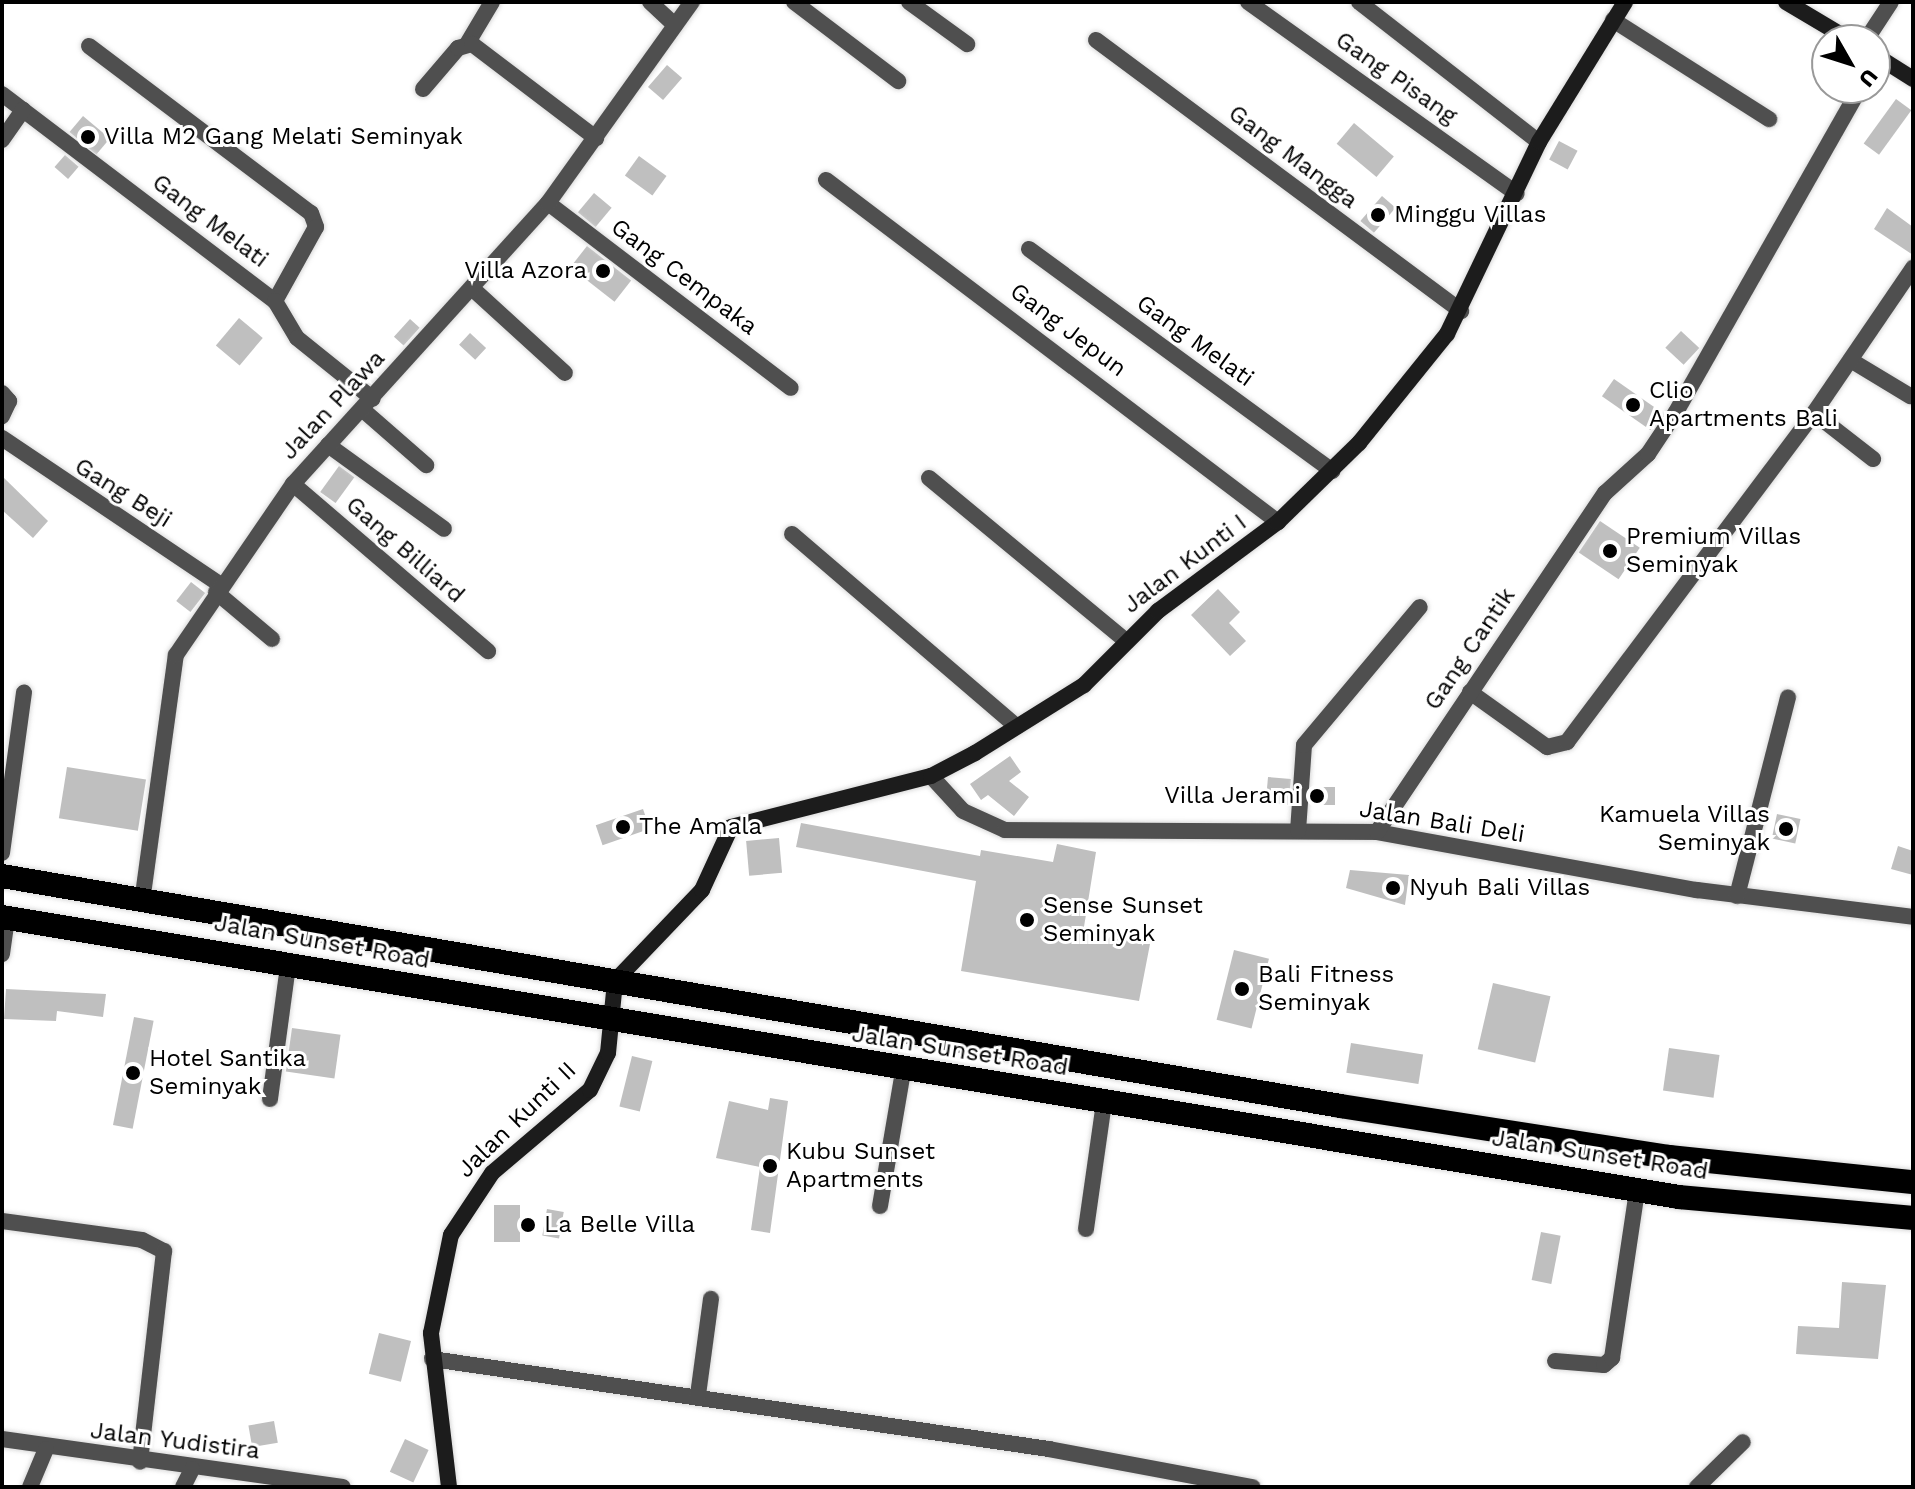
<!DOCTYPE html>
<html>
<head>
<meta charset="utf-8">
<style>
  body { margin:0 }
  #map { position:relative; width:1915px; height:1489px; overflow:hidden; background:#fff; font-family:"Work Sans",sans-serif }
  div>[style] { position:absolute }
  .building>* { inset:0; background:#bfbfbf; transform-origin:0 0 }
  .roads { filter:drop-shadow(0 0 2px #dbdbdb) drop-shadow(0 0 2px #dbdbdb) }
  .street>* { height:16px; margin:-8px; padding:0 8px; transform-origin:8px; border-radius:8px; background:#4f4f4f }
  .secondary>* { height:16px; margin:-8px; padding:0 8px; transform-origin:8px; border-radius:8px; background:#1c1c1c }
  .highway>* { height:24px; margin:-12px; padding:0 12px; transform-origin:12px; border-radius:12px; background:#000 }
  .dots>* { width:22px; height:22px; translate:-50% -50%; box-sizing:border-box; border:4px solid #fff; border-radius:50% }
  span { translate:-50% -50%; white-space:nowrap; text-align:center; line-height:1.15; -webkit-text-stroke:6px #fff; paint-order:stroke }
  .street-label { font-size:24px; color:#000 }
  .poi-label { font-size:24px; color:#000 }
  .left { translate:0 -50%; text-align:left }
  .right { translate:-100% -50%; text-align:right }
  .frame { position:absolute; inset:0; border:4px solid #000; pointer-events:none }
  .north { position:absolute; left:1811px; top:24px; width:80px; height:80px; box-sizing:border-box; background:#fff; border:2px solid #999; border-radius:50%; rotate:129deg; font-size:22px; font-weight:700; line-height:32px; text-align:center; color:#000 }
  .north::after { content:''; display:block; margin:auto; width:28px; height:36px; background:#000; clip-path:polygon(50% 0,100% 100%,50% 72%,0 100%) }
</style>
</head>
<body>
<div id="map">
  <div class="building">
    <div style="left:667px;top:65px;width:20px;height:29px;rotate:41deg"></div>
    <div style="left:1896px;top:99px;width:19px;height:55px;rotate:36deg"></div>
    <div style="left:83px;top:116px;width:35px;height:21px;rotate:40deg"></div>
    <div style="left:1354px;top:123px;width:52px;height:27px;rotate:40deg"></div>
    <div style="left:1559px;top:141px;width:21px;height:21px;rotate:28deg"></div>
    <div style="left:65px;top:155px;width:18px;height:16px;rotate:41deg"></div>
    <div style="left:639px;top:156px;width:34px;height:24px;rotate:36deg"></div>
    <div style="left:594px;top:193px;width:23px;height:25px;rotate:40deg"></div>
    <div style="left:1382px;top:196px;width:18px;height:33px;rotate:41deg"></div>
    <div style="clip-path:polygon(1887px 208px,1913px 227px,1913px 255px,1874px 229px)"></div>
    <div style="left:587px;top:246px;width:56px;height:27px;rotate:38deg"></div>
    <div style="left:239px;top:318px;width:31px;height:36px;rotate:40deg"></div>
    <div style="left:410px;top:319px;width:13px;height:24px;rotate:42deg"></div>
    <div style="left:1681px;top:331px;width:25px;height:23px;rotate:43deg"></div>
    <div style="left:470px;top:333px;width:22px;height:16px;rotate:43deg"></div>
    <div style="left:1614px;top:379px;width:59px;height:21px;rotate:35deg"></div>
    <div style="left:339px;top:466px;width:19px;height:32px;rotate:36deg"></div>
    <div style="clip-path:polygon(2px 476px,48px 521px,33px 538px,2px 510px)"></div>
    <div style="left:1600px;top:521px;width:48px;height:38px;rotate:34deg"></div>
    <div style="left:191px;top:582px;width:18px;height:24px;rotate:38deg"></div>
    <div style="clip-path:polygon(1218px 589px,1240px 612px,1229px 623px,1246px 641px,1230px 656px,1191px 615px)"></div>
    <div style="clip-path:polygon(1010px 756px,1021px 772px,1009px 781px,1029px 797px,1014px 816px,988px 795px,981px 800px,970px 784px)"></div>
    <div style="left:67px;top:767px;width:80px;height:52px;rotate:9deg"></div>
    <div style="left:1268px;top:777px;width:23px;height:26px;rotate:5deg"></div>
    <div style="left:1312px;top:787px;width:23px;height:18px"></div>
    <div style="left:643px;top:809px;width:21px;height:50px;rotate:71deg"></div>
    <div style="left:1777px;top:814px;width:24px;height:25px;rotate:12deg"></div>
    <div style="clip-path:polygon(801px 823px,980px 856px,981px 850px,1053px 862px,1057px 844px,1096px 852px,1083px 933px,1150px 944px,1139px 1001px,961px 971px,976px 881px,796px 847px)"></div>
    <div style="left:779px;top:838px;width:35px;height:33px;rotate:85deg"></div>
    <div style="clip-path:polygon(1898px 846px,1913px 851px,1913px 875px,1891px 869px)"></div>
    <div style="clip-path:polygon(1350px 870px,1409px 875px,1405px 905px,1346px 888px)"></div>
    <div style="left:1234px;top:950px;width:36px;height:72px;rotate:14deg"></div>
    <div style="left:1493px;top:983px;width:59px;height:68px;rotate:13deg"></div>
    <div style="clip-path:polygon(6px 989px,106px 994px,103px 1017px,57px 1011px,56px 1021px,4px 1019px)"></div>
    <div style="left:134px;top:1017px;width:20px;height:110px;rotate:11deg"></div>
    <div style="left:292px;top:1028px;width:49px;height:44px;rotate:8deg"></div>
    <div style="left:1351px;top:1043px;width:73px;height:30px;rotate:9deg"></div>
    <div style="left:1669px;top:1048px;width:51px;height:43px;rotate:8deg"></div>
    <div style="left:632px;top:1056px;width:21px;height:52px;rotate:14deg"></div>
    <div style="clip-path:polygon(770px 1098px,788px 1101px,770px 1233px,751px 1230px,760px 1167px,716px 1158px,729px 1101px,768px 1110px)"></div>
    <div style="left:494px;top:1205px;width:26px;height:37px"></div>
    <div style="left:547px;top:1209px;width:17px;height:27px;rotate:10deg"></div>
    <div style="left:1541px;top:1232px;width:20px;height:49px;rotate:11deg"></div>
    <div style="clip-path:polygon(1842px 1282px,1886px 1285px,1878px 1359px,1796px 1354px,1798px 1326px,1839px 1328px)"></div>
    <div style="left:379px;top:1333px;width:33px;height:42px;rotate:14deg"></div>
    <div style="left:274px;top:1421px;width:22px;height:26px;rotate:80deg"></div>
    <div style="left:405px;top:1439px;width:26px;height:36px;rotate:25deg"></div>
  </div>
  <div class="roads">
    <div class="street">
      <div style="left:650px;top:2px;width:34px;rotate:43deg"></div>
      <div style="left:794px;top:2px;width:131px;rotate:37.2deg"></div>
      <div style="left:909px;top:2px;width:72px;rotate:35.9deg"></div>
      <div style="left:1248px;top:2px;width:330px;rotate:35.5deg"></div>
      <div style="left:1359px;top:2px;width:228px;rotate:37.9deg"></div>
      <div style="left:1613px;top:20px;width:185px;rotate:32.4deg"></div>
      <div style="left:1096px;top:40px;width:455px;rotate:36.6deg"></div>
      <div style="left:1866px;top:40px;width:45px;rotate:-56.7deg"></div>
      <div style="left:467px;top:44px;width:49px;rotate:-59.2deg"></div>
      <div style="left:89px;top:46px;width:278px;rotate:37deg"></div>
      <div style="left:311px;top:213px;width:15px;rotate:70deg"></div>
      <div style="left:316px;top:227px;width:85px;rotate:119deg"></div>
      <div style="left:423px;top:89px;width:54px;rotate:-49.5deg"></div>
      <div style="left:458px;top:48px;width:15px;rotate:-16deg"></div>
      <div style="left:472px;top:44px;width:156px;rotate:37.2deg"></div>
      <div style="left:2px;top:94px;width:343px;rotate:37.2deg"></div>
      <div style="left:275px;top:301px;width:43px;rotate:59.3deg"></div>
      <div style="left:297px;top:338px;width:97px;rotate:38.8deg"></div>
      <div style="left:2px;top:140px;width:37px;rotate:-55deg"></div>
      <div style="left:826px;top:180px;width:567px;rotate:37.11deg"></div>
      <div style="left:548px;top:203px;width:305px;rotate:37.3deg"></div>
      <div style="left:1029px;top:249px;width:376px;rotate:36.2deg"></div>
      <div style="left:474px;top:290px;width:123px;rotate:42.4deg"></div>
      <div style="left:1852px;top:361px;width:68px;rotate:31.1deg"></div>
      <div style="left:2px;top:393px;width:11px;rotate:49deg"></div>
      <div style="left:9px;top:401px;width:17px;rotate:115deg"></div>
      <div style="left:363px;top:410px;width:84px;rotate:41.1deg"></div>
      <div style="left:1814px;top:413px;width:75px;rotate:37.9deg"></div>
      <div style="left:2px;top:438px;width:264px;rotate:33.9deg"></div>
      <div style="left:328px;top:445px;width:143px;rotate:35.9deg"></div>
      <div style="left:929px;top:478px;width:256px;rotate:39.6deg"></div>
      <div style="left:293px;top:484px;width:257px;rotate:40.6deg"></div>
      <div style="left:792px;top:534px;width:296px;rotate:40.6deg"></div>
      <div style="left:216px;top:592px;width:73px;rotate:40deg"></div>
      <div style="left:1470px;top:692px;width:95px;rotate:35.5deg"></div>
      <div style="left:1547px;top:747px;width:21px;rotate:-14deg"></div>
      <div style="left:1567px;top:742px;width:411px;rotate:-53.1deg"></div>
      <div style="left:1814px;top:413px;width:176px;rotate:-55.7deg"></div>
      <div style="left:931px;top:776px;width:47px;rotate:47.6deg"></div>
      <div style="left:963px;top:811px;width:46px;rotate:24.3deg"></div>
      <div style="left:1005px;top:830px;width:372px;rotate:0.3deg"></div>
      <div style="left:1377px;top:832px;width:325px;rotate:10.3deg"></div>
      <div style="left:1697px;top:890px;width:218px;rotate:7.1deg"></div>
      <div style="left:1298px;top:831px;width:86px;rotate:-86deg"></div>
      <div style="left:1304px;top:745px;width:180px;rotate:-50deg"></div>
      <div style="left:1377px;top:832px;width:409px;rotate:-56.1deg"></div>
      <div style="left:1605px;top:493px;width:58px;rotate:-42.2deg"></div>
      <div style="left:1648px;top:454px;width:50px;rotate:-56.3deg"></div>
      <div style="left:1676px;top:412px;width:373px;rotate:-60.4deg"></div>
      <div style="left:2px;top:853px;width:162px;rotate:-82.2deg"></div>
      <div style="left:1737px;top:896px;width:205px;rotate:-75.6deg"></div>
      <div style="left:142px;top:902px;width:249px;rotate:-82.2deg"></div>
      <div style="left:176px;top:655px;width:207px;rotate:-55.6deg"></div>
      <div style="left:293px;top:484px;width:379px;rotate:-47.8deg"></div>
      <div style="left:548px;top:203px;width:247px;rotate:-54.4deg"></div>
      <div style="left:2px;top:954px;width:36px;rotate:-82deg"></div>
      <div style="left:270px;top:1099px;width:135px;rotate:-82.3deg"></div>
      <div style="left:880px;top:1206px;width:137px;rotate:-80.3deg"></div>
      <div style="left:2px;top:1221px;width:141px;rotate:7.7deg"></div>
      <div style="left:142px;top:1240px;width:25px;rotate:27deg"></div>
      <div style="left:164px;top:1251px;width:212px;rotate:96.5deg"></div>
      <div style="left:1086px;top:1229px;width:128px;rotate:-81.9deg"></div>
      <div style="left:432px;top:1359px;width:624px;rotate:8.3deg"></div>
      <div style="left:1049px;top:1449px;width:207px;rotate:10.6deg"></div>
      <div style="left:1555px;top:1361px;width:49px;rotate:4.7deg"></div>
      <div style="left:1604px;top:1365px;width:11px;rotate:-41deg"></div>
      <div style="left:1612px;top:1358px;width:170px;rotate:-81.5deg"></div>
      <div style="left:698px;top:1395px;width:97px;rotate:-82.3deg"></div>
      <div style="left:2px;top:1439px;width:344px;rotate:8deg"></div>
      <div style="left:30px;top:1487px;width:41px;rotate:-67.2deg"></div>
      <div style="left:183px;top:1487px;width:20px;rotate:-63deg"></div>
      <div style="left:1697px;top:1487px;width:64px;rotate:-44.4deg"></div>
    </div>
    <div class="secondary">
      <div style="left:1786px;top:2px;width:74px;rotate:30.7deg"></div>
      <div style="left:1875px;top:55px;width:45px;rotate:32.3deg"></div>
      <div style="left:449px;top:1487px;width:155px;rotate:-96.7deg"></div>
      <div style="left:431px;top:1333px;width:100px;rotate:-78.5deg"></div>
      <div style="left:451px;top:1235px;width:74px;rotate:-56.5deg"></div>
      <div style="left:492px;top:1173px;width:128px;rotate:-40.3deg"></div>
      <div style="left:590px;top:1090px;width:41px;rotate:-64.1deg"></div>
      <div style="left:608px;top:1053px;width:72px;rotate:-84.4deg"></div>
      <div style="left:615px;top:981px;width:126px;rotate:-46.3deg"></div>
      <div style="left:702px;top:890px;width:69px;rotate:-65.3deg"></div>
      <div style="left:731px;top:827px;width:206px;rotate:-14.3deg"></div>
      <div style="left:931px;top:776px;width:50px;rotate:-27.6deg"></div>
      <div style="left:975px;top:753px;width:128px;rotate:-32deg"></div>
      <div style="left:1084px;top:685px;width:105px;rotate:-45deg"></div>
      <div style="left:1158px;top:611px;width:149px;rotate:-36.6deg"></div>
      <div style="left:1278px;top:522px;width:113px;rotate:-44.3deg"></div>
      <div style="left:1359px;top:443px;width:140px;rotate:-51.1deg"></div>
      <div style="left:1447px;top:334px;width:213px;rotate:-64.4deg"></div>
      <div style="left:1539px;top:142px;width:164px;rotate:-58.4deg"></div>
    </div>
    <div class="highway">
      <div style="left:2px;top:876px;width:1358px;rotate:9.75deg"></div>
      <div style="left:1340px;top:1106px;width:333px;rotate:8.8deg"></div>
      <div style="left:1669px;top:1157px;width:245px;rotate:5.9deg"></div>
      <div style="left:2px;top:917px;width:1700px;rotate:9.48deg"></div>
      <div style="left:1679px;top:1197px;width:235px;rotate:5.1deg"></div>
    </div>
  </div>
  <div class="dots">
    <div style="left:88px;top:137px;background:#000"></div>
    <div style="left:1378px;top:215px;background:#000"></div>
    <div style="left:603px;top:271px;background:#000"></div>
    <div style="left:1633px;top:405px;background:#000"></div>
    <div style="left:1610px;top:551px;background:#000"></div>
    <div style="left:1317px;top:796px;background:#000"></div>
    <div style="left:623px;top:827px;background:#000"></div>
    <div style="left:1786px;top:829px;background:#000"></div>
    <div style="left:1393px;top:888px;background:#000"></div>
    <div style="left:1027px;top:920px;background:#000"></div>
    <div style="left:1242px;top:989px;background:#000"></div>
    <div style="left:133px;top:1073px;background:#000"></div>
    <div style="left:770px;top:1166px;background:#000"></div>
    <div style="left:528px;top:1225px;background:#000"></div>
  </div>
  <div class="street-label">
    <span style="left:1396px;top:78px;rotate:35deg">Gang Pisang</span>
    <span style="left:1293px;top:157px;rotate:37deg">Gang Mangga</span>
    <span style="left:210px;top:221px;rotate:37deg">Gang Melati</span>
    <span style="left:684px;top:277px;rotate:37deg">Gang Cempaka</span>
    <span style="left:1068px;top:330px;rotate:37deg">Gang Jepun</span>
    <span style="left:1195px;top:341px;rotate:36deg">Gang Melati</span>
    <span style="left:333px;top:405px;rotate:-47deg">Jalan Plawa</span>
    <span style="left:123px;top:493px;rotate:32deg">Gang Beji</span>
    <span style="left:405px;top:550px;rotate:41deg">Gang Billiard</span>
    <span style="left:1185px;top:564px;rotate:-37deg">Jalan Kunti I</span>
    <span style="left:1470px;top:649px;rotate:-56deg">Gang Cantik</span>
    <span style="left:1442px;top:822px;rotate:9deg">Jalan Bali Deli</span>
    <span style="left:322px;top:942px;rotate:10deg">Jalan Sunset Road</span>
    <span style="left:960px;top:1051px;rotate:9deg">Jalan Sunset Road</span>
    <span style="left:517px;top:1120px;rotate:-44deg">Jalan Kunti II</span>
    <span style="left:1600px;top:1155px;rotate:9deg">Jalan Sunset Road</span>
    <span style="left:175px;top:1441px;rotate:7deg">Jalan Yudistira</span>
  </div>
  <div class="poi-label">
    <span class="left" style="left:104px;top:137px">Villa M2 Gang Melati Seminyak</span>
    <span class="left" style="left:1394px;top:215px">Minggu Villas</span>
    <span class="right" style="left:587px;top:271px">Villa Azora</span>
    <span class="left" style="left:1649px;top:405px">Clio<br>Apartments Bali</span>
    <span class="left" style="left:1626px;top:551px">Premium Villas<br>Seminyak</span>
    <span class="right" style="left:1301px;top:796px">Villa Jerami</span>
    <span class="right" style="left:1770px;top:829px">Kamuela Villas<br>Seminyak</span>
    <span class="left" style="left:639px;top:827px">The Amala</span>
    <span class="left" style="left:1409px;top:888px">Nyuh Bali Villas</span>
    <span class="left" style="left:1043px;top:920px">Sense Sunset<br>Seminyak</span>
    <span class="left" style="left:1258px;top:989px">Bali Fitness<br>Seminyak</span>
    <span class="left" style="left:149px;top:1073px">Hotel Santika<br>Seminyak</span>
    <span class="left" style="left:786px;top:1166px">Kubu Sunset<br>Apartments</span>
    <span class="left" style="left:544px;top:1225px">La Belle Villa</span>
  </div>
  <div class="frame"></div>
  <div class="north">U</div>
</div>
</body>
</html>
